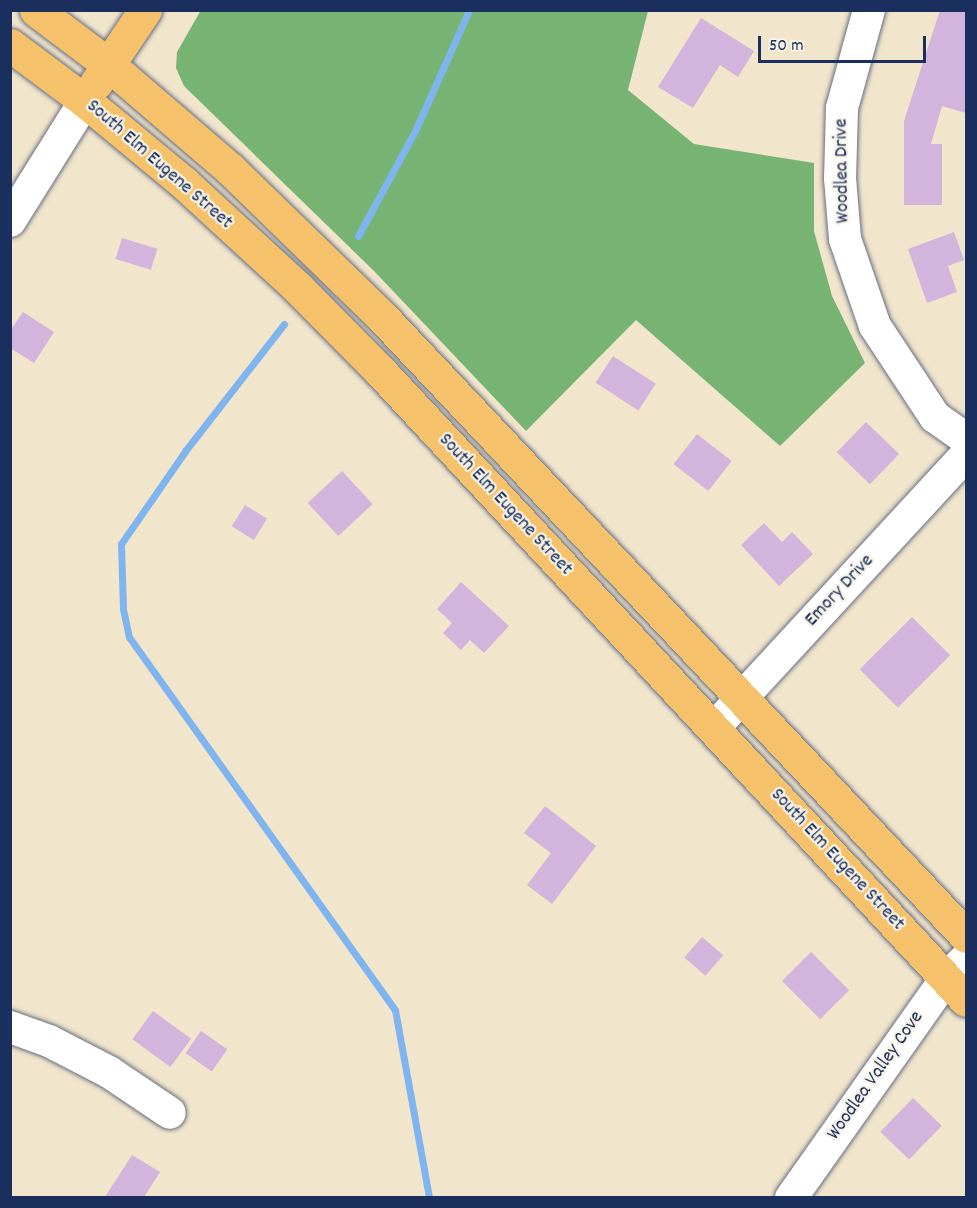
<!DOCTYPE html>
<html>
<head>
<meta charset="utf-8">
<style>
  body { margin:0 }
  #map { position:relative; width:977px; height:1208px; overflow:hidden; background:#f1e5cb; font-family:Dekko,sans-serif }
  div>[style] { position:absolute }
  .forest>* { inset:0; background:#77b474 }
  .stream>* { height:7px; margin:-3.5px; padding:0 3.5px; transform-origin:3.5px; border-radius:3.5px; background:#80b4ee }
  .building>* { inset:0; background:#d3b4dc; transform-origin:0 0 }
  .roads { filter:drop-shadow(0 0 2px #666f84) drop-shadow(0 0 2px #666f84) }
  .minor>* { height:32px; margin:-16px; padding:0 16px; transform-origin:16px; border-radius:16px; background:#fff }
  .major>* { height:33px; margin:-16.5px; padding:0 16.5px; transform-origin:16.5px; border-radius:16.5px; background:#f5c16b }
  span { translate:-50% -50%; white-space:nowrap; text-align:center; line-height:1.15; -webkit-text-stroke:4.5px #f7f3e8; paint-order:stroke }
  .street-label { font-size:20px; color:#1b2f5e }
  .frame { position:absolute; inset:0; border:12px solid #1b2f5e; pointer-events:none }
  .scale { position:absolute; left:758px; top:36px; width:168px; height:27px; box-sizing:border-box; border:3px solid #1b2f5e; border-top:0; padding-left:8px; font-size:18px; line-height:21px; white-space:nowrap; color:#1b2f5e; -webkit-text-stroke:4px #f7f3e8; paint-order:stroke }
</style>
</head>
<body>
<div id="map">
  <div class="forest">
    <div style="clip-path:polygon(201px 10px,648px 11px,628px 90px,694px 144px,814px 163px,814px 231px,832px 296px,865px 363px,780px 446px,636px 320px,526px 431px,374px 271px,184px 86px,176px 68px,177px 52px)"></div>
  </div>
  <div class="stream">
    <div style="left:358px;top:236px;width:119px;rotate:-61.5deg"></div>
    <div style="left:415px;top:131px;width:133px;rotate:-65.9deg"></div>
    <div style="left:284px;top:324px;width:160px;rotate:127.9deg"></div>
    <div style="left:186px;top:450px;width:114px;rotate:124.7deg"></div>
    <div style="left:121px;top:544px;width:65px;rotate:88.2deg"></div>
    <div style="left:123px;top:609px;width:29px;rotate:78deg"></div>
    <div style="left:129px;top:637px;width:458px;rotate:54.5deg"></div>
    <div style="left:395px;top:1010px;width:191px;rotate:79.7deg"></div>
  </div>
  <div class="building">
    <div style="clip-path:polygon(940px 10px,966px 10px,966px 113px,942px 106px,931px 144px,942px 144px,942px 205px,904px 205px,904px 121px)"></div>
    <div style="clip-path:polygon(701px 18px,754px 51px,738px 77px,720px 65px,693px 108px,658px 87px)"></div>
    <div style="clip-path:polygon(954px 232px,964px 260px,948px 266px,957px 292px,927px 303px,908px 249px)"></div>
    <div style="left:122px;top:238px;width:37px;height:22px;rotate:17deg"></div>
    <div style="clip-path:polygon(23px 312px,54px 332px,34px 363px,10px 348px,10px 331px)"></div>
    <div style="left:613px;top:356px;width:51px;height:32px;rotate:33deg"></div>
    <div style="left:866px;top:422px;width:46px;height:42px;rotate:44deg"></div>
    <div style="left:697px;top:434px;width:44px;height:38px;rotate:38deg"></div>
    <div style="left:342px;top:471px;width:45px;height:47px;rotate:47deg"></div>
    <div style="left:245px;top:505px;width:26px;height:25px;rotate:32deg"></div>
    <div style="clip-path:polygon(764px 523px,782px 542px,792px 532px,813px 554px,779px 586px,741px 545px)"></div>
    <div style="clip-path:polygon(461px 582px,509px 626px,484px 653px,470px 640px,461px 650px,443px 633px,452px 623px,437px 609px)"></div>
    <div style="left:912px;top:617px;width:54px;height:74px;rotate:45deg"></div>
    <div style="clip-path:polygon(545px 806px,596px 846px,552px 904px,527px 885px,551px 853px,524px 833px)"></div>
    <div style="left:702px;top:937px;width:28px;height:27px;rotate:41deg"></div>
    <div style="left:811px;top:952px;width:54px;height:41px;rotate:45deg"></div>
    <div style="left:153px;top:1011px;width:47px;height:35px;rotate:36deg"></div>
    <div style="left:201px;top:1031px;width:32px;height:27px;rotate:35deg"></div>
    <div style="left:913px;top:1098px;width:40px;height:47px;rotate:44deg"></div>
    <div style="clip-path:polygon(132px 1155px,160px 1172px,144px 1197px,105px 1197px)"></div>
  </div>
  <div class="roads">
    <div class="minor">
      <div style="left:869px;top:10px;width:102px;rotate:105.4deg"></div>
      <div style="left:842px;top:108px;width:70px;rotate:91.6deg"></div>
      <div style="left:840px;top:178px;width:61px;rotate:85.3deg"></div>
      <div style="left:845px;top:239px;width:92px;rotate:71deg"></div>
      <div style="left:875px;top:326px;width:109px;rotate:56.6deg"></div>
      <div style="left:935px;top:417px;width:38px;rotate:35deg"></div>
      <div style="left:10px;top:221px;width:142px;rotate:-58deg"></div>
      <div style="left:714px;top:728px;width:372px;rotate:-47.3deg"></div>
      <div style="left:10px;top:1027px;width:41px;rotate:19.7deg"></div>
      <div style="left:49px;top:1041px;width:68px;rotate:27.3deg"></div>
      <div style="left:109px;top:1072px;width:73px;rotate:33.9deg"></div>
      <div style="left:791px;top:1198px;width:269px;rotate:-54.8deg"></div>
      <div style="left:946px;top:978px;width:28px;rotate:-44deg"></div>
    </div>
    <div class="major">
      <div style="left:36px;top:10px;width:91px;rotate:37deg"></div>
      <div style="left:109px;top:65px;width:160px;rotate:40.7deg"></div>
      <div style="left:230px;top:169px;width:215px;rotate:44.2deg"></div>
      <div style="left:384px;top:319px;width:848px;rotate:46.67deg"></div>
      <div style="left:10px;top:45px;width:94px;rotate:36.7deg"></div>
      <div style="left:85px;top:101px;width:129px;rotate:39.6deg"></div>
      <div style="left:184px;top:183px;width:155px;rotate:42.6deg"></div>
      <div style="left:298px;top:288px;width:118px;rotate:45.3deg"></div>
      <div style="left:381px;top:372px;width:858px;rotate:47.03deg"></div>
      <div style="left:96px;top:83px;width:88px;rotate:-56.1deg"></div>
    </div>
  </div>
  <div class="street-label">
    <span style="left:159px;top:165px;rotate:41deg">South Elm Eugene Street</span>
    <span style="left:843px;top:171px;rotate:-91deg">Woodlea Drive</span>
    <span style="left:505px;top:505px;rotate:47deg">South Elm Eugene Street</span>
    <span style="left:840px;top:591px;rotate:-47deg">Emory Drive</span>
    <span style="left:837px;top:860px;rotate:47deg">South Elm Eugene Street</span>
    <span style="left:876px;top:1076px;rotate:-55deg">Woodlea Valley Cove</span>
  </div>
  <div class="frame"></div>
  <div class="scale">50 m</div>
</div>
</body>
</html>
